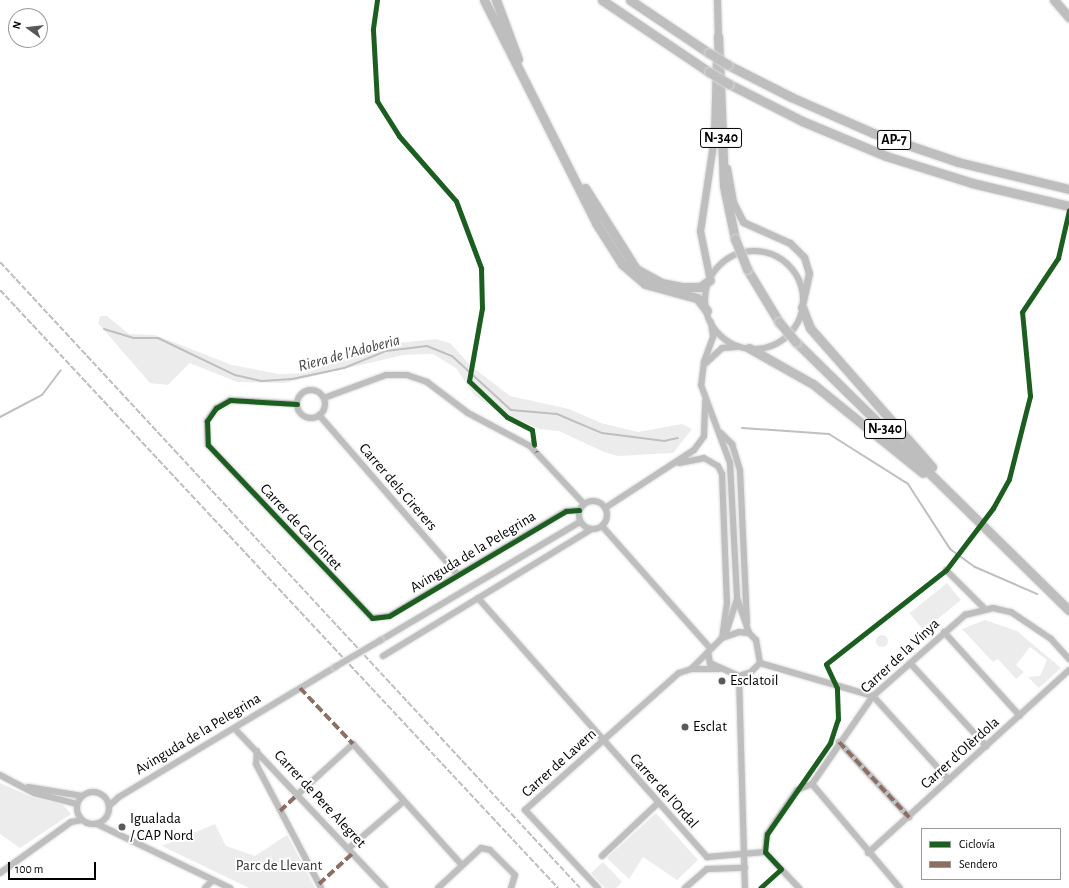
<!DOCTYPE html>
<html>
<head>
<meta charset="utf-8">
<style>
  body { margin:0 }
  #map { position:relative; width:1069px; height:888px; overflow:hidden; background:#fff; font-family:"Alegreya Sans",sans-serif }
  div>[style] { position:absolute }
  .green>* { inset:0; background:#ececec; transform-origin:0 0 }
  .round { border-radius:50% }
  .stream>* { height:2px; margin:-1px; padding:0 1px; transform-origin:1px; border-radius:1px; background:#bfbfbf }
  .roads { filter:drop-shadow(0 0 1px #dbdbdb) drop-shadow(0 0 1px #dbdbdb) }
  .minor>* { height:6px; margin:-3px; padding:0 3px; transform-origin:3px; border-radius:3px; background:#bebebe }
  .minor>.ring { margin:-3px; padding:0; box-sizing:content-box; background:none; border:6px solid #bebebe; border-radius:50% }
  .major>* { height:7px; margin:-3.5px; padding:0 3.5px; transform-origin:3.5px; border-radius:3.5px; background:#bebebe }
  .highway>* { height:9px; margin:-4.5px; padding:0 4.5px; transform-origin:4.5px; border-radius:4.5px; background:#bebebe }
  .rail>* { height:2px; margin-top:-1px; transform-origin:0; background:repeating-linear-gradient(90deg,#bebebe 0 6px,transparent 0 8px) }
  .bridges { filter:drop-shadow(0 0 1px #dbdbdb) drop-shadow(0 0 1px #dbdbdb) }
  .minor-bridge>* { height:6px; margin:-3px; padding:0 3px; transform-origin:3px; border-radius:3px; background:#bebebe }
  .highway-bridge>* { height:9px; margin:-4.5px; padding:0 4.5px; transform-origin:4.5px; border-radius:4.5px; background:#bebebe }
  .quiet>* { height:4px; margin-top:-2px; transform-origin:0; background:repeating-linear-gradient(90deg,#8d6e63 0 8px,transparent 0 12px) }
  .cycleway>* { height:5px; margin:-2.5px; padding:0 2.5px; transform-origin:2.5px; border-radius:2.5px; background:#1b5e20 }
  .dots>* { width:11px; height:11px; translate:-50% -50%; box-sizing:border-box; border:2px solid #fff; border-radius:50% }
  span { translate:-50% -50%; white-space:nowrap; text-align:center; line-height:1.15; -webkit-text-stroke:4px #fff; paint-order:stroke }
  .shield-label span { padding:1px 3px; background:#fff; border:1px solid; border-radius:3px; -webkit-text-stroke-width:0 }
  .shield-label { font-size:14px; color:#000; font-weight:700 }
  .street-label { font-size:15px; color:#000 }
  .poi-label { font-size:15px; color:#000 }
  .left { translate:0 -50%; text-align:left }
  .park-label { font-size:15px; color:#333 }
  .water-label { font-size:16px; color:#444; font-style:italic }
  .legend { position:absolute; left:921px; top:828px; width:140px; height:52px; box-sizing:border-box; background:#fff; border:1px solid #999; margin:0; padding:5px 7px; list-style:none; font-size:12px; color:#000 }
  .legend li { display:flex; align-items:center; gap:8px; height:20px }
  .legend b { width:20px; border:1px solid #999 }
  .north { position:absolute; left:8px; top:8px; width:40px; height:40px; box-sizing:border-box; background:#fff; border:1px solid #999; border-radius:50%; rotate:285deg; font-size:11px; font-weight:700; line-height:16px; text-align:center; color:#000 }
  .north::after { content:''; display:block; margin:auto; width:14px; height:18px; background:#595959; clip-path:polygon(50% 0,100% 100%,50% 72%,0 100%) }
  .scale { position:absolute; left:8px; top:862px; width:88px; height:18px; box-sizing:border-box; border:2px solid #000; border-top:0; padding-left:5px; font-size:12px; line-height:14px; white-space:nowrap; color:#000; -webkit-text-stroke:3px #fff; paint-order:stroke }
</style>
</head>
<body>
<div id="map">
  <div class="green">
    <div style="clip-path:polygon(100px 316px,107px 316px,129px 334px,155px 335px,232px 365px,279px 374px,306px 373px,387px 344px,436px 339px,450px 343px,470px 365px,510px 396px,569px 409px,601px 423px,638px 432px,682px 424px,692px 429px,673px 453px,618px 456px,604px 452px,559px 431px,539px 429px,494px 409px,474px 395px,456px 368px,433px 354px,403px 355px,285px 383px,237px 382px,190px 363px,168px 385px,150px 383px,98px 323px)"></div>
    <div style="left:947px;top:583px;width:22px;height:48px;rotate:51deg"></div>
    <div style="clip-path:polygon(985px 620px,1017px 631px,1061px 668px,1039px 688px,1028px 677px,1040px 676px,1047px 660px,1030px 647px,1016px 665px,1024px 672px,1016px 679px,998px 659px,993px 662px,962px 629px)"></div>
    <div class="round" style="left:876px;top:635px;width:12px;height:12px"></div>
    <div style="clip-path:polygon(0 783px,31px 797px,63px 805px,71px 814px,20px 848px,0 834px)"></div>
    <div style="clip-path:polygon(656px 813px,698px 860px,677px 880px,643px 857px,629px 879px,607px 858px)"></div>
    <div style="clip-path:polygon(215px 824px,226px 846px,255px 856px,287px 835px,315px 888px,249px 888px,162px 846px)"></div>
    <div style="clip-path:polygon(603px 862px,622px 882px,616px 888px,605px 888px,591px 873px)"></div>
  </div>
  <div class="stream">
    <div style="left:104px;top:329px;width:31px;rotate:17deg"></div>
    <div style="left:134px;top:338px;width:24px"></div>
    <div style="left:158px;top:338px;width:85px;rotate:25.7deg"></div>
    <div style="left:235px;top:375px;width:28px;rotate:13deg"></div>
    <div style="left:262px;top:381px;width:30px;rotate:-4deg"></div>
    <div style="left:292px;top:379px;width:53px;rotate:-11.9deg"></div>
    <div style="left:344px;top:368px;width:45px;rotate:-22deg"></div>
    <div style="left:386px;top:351px;width:41px;rotate:-7deg"></div>
    <div style="left:427px;top:346px;width:27px;rotate:22deg"></div>
    <div style="left:452px;top:356px;width:80px;rotate:42.5deg"></div>
    <div style="left:511px;top:410px;width:46px;rotate:5deg"></div>
    <div style="left:557px;top:414px;width:49px;rotate:22.9deg"></div>
    <div style="left:602px;top:433px;width:63px;rotate:7.4deg"></div>
    <div style="left:664px;top:441px;width:14px;rotate:-12deg"></div>
    <div style="left:0;top:417px;width:47px;rotate:-27.6deg"></div>
    <div style="left:42px;top:395px;width:31px;rotate:-53deg"></div>
    <div style="left:742px;top:428px;width:87px;rotate:3.9deg"></div>
    <div style="left:829px;top:434px;width:93px;rotate:32.3deg"></div>
    <div style="left:908px;top:484px;width:77px;rotate:57.1deg"></div>
    <div style="left:950px;top:549px;width:31px;rotate:36deg"></div>
    <div style="left:975px;top:567px;width:68px;rotate:23.5deg"></div>
  </div>
  <div class="roads">
    <div class="minor">
      <div class="ring" style="left:705px;top:251px;width:92px;height:92px"></div>
      <div style="left:711px;top:322px;width:15px;rotate:82deg"></div>
      <div style="left:713px;top:337px;width:27px;rotate:110deg"></div>
      <div style="left:704px;top:362px;width:23px;rotate:97deg"></div>
      <div style="left:701px;top:385px;width:83px;rotate:69.6deg"></div>
      <div style="left:730px;top:463px;width:135px;rotate:87deg"></div>
      <div style="left:737px;top:598px;width:37px;rotate:71deg"></div>
      <div style="left:706px;top:363px;width:22px;rotate:-43deg"></div>
      <div style="left:722px;top:348px;width:14px;rotate:-4deg"></div>
      <div class="ring" style="left:297px;top:390px;width:22px;height:22px"></div>
      <div style="left:324px;top:398px;width:66px;rotate:-20.4deg"></div>
      <div style="left:386px;top:375px;width:21px"></div>
      <div style="left:407px;top:375px;width:21px;rotate:19deg"></div>
      <div style="left:427px;top:382px;width:51px;rotate:37.1deg"></div>
      <div style="left:468px;top:413px;width:70px;rotate:28deg"></div>
      <div style="left:530px;top:446px;width:79px;rotate:47deg"></div>
      <div style="left:297px;top:404px;width:67px;rotate:-176.6deg"></div>
      <div style="left:230px;top:400px;width:16px;rotate:150deg"></div>
      <div style="left:216px;top:408px;width:16px;rotate:125deg"></div>
      <div style="left:207px;top:421px;width:24px;rotate:88deg"></div>
      <div style="left:208px;top:445px;width:238px;rotate:46.5deg"></div>
      <div style="left:372px;top:618px;width:17px;rotate:-7deg"></div>
      <div style="left:389px;top:616px;width:206px;rotate:-30.7deg"></div>
      <div style="left:566px;top:511px;width:13px;rotate:-4deg"></div>
      <div style="left:319px;top:415px;width:212px;rotate:49deg"></div>
      <div style="left:721px;top:433px;width:16px;rotate:45deg"></div>
      <div style="left:732px;top:444px;width:27px;rotate:73deg"></div>
      <div style="left:740px;top:470px;width:153px;rotate:87.4deg"></div>
      <div style="left:679px;top:463px;width:25px;rotate:-11deg"></div>
      <div style="left:704px;top:458px;width:16px;rotate:30deg"></div>
      <div style="left:718px;top:466px;width:9px;rotate:63deg"></div>
      <div style="left:722px;top:474px;width:129px;rotate:87.8deg"></div>
      <div style="left:727px;top:603px;width:35px;rotate:98deg"></div>
      <div class="ring" style="left:579px;top:501px;width:22px;height:22px"></div>
      <div style="left:605px;top:508px;width:106px;rotate:-33.1deg"></div>
      <div style="left:694px;top:450px;width:17px;rotate:-54deg"></div>
      <div style="left:704px;top:436px;width:35px;rotate:-88deg"></div>
      <div style="left:602px;top:526px;width:163px;rotate:48.5deg"></div>
      <div style="left:946px;top:570px;width:55px;rotate:45deg"></div>
      <div style="left:478px;top:598px;width:346px;rotate:48.5deg"></div>
      <div style="left:739px;top:632px;width:10px;rotate:6deg"></div>
      <div style="left:749px;top:633px;width:10px;rotate:45deg"></div>
      <div style="left:756px;top:640px;width:23px;rotate:80deg"></div>
      <div style="left:760px;top:663px;width:13px;rotate:135deg"></div>
      <div style="left:751px;top:672px;width:13px;rotate:162deg"></div>
      <div style="left:739px;top:676px;width:32px;rotate:-156deg"></div>
      <div style="left:710px;top:663px;width:11px;rotate:-100deg"></div>
      <div style="left:708px;top:652px;width:20px;rotate:-45deg"></div>
      <div style="left:722px;top:638px;width:18px;rotate:-19deg"></div>
      <div style="left:944px;top:632px;width:113px;rotate:47.9deg"></div>
      <div style="left:725px;top:636px;width:38px;rotate:-72deg"></div>
      <div style="left:381px;top:640px;width:231px;rotate:-30.7deg"></div>
      <div style="left:383px;top:656px;width:242px;rotate:-31.3deg"></div>
      <div style="left:760px;top:663px;width:118px;rotate:16.3deg"></div>
      <div style="left:873px;top:696px;width:113px;rotate:47.9deg"></div>
      <div style="left:910px;top:663px;width:113px;rotate:47.5deg"></div>
      <div style="left:691px;top:669px;width:24px;rotate:-45deg"></div>
      <div style="left:739px;top:676px;width:212px;rotate:88.4deg"></div>
      <div style="left:235px;top:729px;width:219px;rotate:46.7deg"></div>
      <div style="left:839px;top:742px;width:103px;rotate:47deg"></div>
      <div style="left:257px;top:751px;width:13px;rotate:94deg"></div>
      <div style="left:256px;top:764px;width:140px;rotate:62.3deg"></div>
      <div style="left:0;top:775px;width:38px;rotate:28deg"></div>
      <div style="left:34px;top:793px;width:44px;rotate:14.3deg"></div>
      <div style="left:812px;top:784px;width:136px;rotate:49.8deg"></div>
      <div style="left:28px;top:787px;width:55px;rotate:9.5deg"></div>
      <div class="ring" style="left:77px;top:792px;width:26px;height:26px"></div>
      <div style="left:297px;top:795px;width:76px;rotate:-42.3deg"></div>
      <div style="left:353px;top:744px;width:163px;rotate:48deg"></div>
      <div style="left:109px;top:806px;width:13px;rotate:-42deg"></div>
      <div style="left:119px;top:797px;width:252px;rotate:-31deg"></div>
      <div style="left:97px;top:824px;width:148px;rotate:25.7deg"></div>
      <div style="left:349px;top:848px;width:72px;rotate:-40.5deg"></div>
      <div style="left:765px;top:852px;width:18px;rotate:-84deg"></div>
      <div style="left:767px;top:834px;width:53px;rotate:-55.7deg"></div>
      <div style="left:797px;top:790px;width:16px;rotate:-22deg"></div>
      <div style="left:812px;top:784px;width:107px;rotate:-55.3deg"></div>
      <div style="left:873px;top:696px;width:123px;rotate:-41.4deg"></div>
      <div style="left:965px;top:615px;width:29px;rotate:-14deg"></div>
      <div style="left:993px;top:608px;width:18px;rotate:13deg"></div>
      <div style="left:1011px;top:612px;width:48px;rotate:34deg"></div>
      <div style="left:1051px;top:639px;width:27px;rotate:48deg"></div>
      <div style="left:868px;top:853px;width:272px;rotate:-42.3deg"></div>
      <div style="left:602px;top:856px;width:76px;rotate:-43.4deg"></div>
      <div style="left:707px;top:857px;width:58px;rotate:-4.9deg"></div>
      <div style="left:765px;top:852px;width:50px;rotate:46.6deg"></div>
      <div style="left:0;top:873px;width:87px;rotate:-35.7deg"></div>
      <div style="left:71px;top:822px;width:11px;rotate:-10deg"></div>
      <div style="left:205px;top:888px;width:11px;rotate:-45deg"></div>
      <div style="left:438px;top:888px;width:59px;rotate:-42.9deg"></div>
      <div style="left:481px;top:848px;width:9px;rotate:13deg"></div>
      <div style="left:490px;top:850px;width:35px;rotate:45deg"></div>
      <div style="left:515px;top:875px;width:14px;rotate:107deg"></div>
      <div style="left:598px;top:888px;width:107px;rotate:-133.1deg"></div>
      <div style="left:525px;top:810px;width:206px;rotate:-41.7deg"></div>
      <div style="left:679px;top:673px;width:13px;rotate:-18deg"></div>
      <div style="left:691px;top:669px;width:28px"></div>
      <div style="left:685px;top:888px;width:29px;rotate:-41deg"></div>
      <div style="left:707px;top:869px;width:38px;rotate:-2deg"></div>
    </div>
    <div class="major">
      <div style="left:717px;top:0;width:41px;rotate:88.6deg"></div>
      <div style="left:727px;top:168px;width:35px;rotate:80deg"></div>
      <div style="left:733px;top:202px;width:22px;rotate:63deg"></div>
      <div style="left:743px;top:222px;width:51px;rotate:24.1deg"></div>
      <div style="left:790px;top:243px;width:20px;rotate:45deg"></div>
      <div style="left:804px;top:257px;width:17px;rotate:73deg"></div>
      <div style="left:809px;top:273px;width:30px;rotate:102deg"></div>
      <div style="left:710px;top:280px;width:50px;rotate:-101.5deg"></div>
      <div style="left:700px;top:231px;width:95px;rotate:-81.5deg"></div>
      <div style="left:714px;top:137px;width:79px;rotate:-88.5deg"></div>
    </div>
    <div class="highway">
      <div style="left:484px;top:0;width:250px;rotate:63.3deg"></div>
      <div style="left:596px;top:223px;width:49px;rotate:57.6deg"></div>
      <div style="left:622px;top:264px;width:30px;rotate:41deg"></div>
      <div style="left:645px;top:284px;width:54px;rotate:15.1deg"></div>
      <div style="left:697px;top:298px;width:16px;rotate:52deg"></div>
      <div style="left:496px;top:0;width:63px;rotate:69.6deg"></div>
      <div style="left:602px;top:0;width:129px;rotate:33.9deg"></div>
      <div style="left:630px;top:0;width:95px;rotate:33.9deg"></div>
      <div style="left:1054px;top:0;width:23px;rotate:49deg"></div>
      <div style="left:718px;top:36px;width:150px;rotate:87.7deg"></div>
      <div style="left:724px;top:186px;width:54px;rotate:78.3deg"></div>
      <div style="left:728px;top:65px;width:71px;rotate:26.9deg"></div>
      <div style="left:791px;top:97px;width:90px;rotate:23.7deg"></div>
      <div style="left:873px;top:133px;width:90px;rotate:18.8deg"></div>
      <div style="left:958px;top:162px;width:114px;rotate:13.7deg"></div>
      <div style="left:729px;top:84px;width:82px;rotate:26.9deg"></div>
      <div style="left:802px;top:121px;width:91px;rotate:22.6deg"></div>
      <div style="left:886px;top:156px;width:90px;rotate:17.4deg"></div>
      <div style="left:972px;top:183px;width:100px;rotate:13.3deg"></div>
      <div style="left:585px;top:188px;width:96px;rotate:57.8deg"></div>
      <div style="left:636px;top:269px;width:29px;rotate:29deg"></div>
      <div style="left:661px;top:283px;width:21px;rotate:11deg"></div>
      <div style="left:682px;top:287px;width:18px"></div>
      <div style="left:700px;top:287px;width:12px;rotate:-35deg"></div>
      <div style="left:747px;top:269px;width:62px;rotate:58.9deg"></div>
      <div style="left:802px;top:307px;width:22px;rotate:69deg"></div>
      <div style="left:810px;top:328px;width:185px;rotate:48.7deg"></div>
      <div style="left:796px;top:342px;width:383px;rotate:44.5deg"></div>
      <div style="left:749px;top:348px;width:73px;rotate:29.4deg"></div>
      <div style="left:813px;top:384px;width:141px;rotate:39deg"></div>
    </div>
  </div>
  <div class="rail">
    <div style="left:0;top:262px;width:853px;rotate:47.18deg"></div>
    <div style="left:0;top:290px;width:818px;rotate:46.98deg"></div>
  </div>
  <div class="bridges">
    <div class="minor-bridge">
      <div style="left:335px;top:667px;width:53px;rotate:-30.4deg"></div>
    </div>
    <div class="highway-bridge">
      <div style="left:709px;top:53px;width:22px;rotate:32deg"></div>
      <div style="left:709px;top:72px;width:23px;rotate:31deg"></div>
      <div style="left:735px;top:239px;width:32px;rotate:68deg"></div>
      <div style="left:779px;top:322px;width:26px;rotate:50deg"></div>
    </div>
  </div>
  <div class="quiet">
    <div style="left:533px;top:440px;width:13px;rotate:72deg"></div>
    <div style="left:300px;top:688px;width:77px;rotate:46.6deg"></div>
    <div style="left:839px;top:742px;width:103px;rotate:47deg"></div>
    <div style="left:280px;top:811px;width:23px;rotate:-43deg"></div>
    <div style="left:319px;top:884px;width:46px;rotate:-42.4deg"></div>
  </div>
  <div class="cycleway">
    <div style="left:377px;top:0;width:30px;rotate:98deg"></div>
    <div style="left:373px;top:30px;width:71px;rotate:86.8deg"></div>
    <div style="left:377px;top:101px;width:41px;rotate:57.8deg"></div>
    <div style="left:399px;top:136px;width:86px;rotate:48.8deg"></div>
    <div style="left:456px;top:201px;width:72px;rotate:69.5deg"></div>
    <div style="left:481px;top:268px;width:40px;rotate:88.6deg"></div>
    <div style="left:482px;top:308px;width:74px;rotate:100.1deg"></div>
    <div style="left:469px;top:381px;width:52px;rotate:43.5deg"></div>
    <div style="left:507px;top:417px;width:28px;rotate:27deg"></div>
    <div style="left:532px;top:430px;width:14px;rotate:82deg"></div>
    <div style="left:297px;top:404px;width:67px;rotate:-176.6deg"></div>
    <div style="left:230px;top:400px;width:16px;rotate:150deg"></div>
    <div style="left:216px;top:408px;width:16px;rotate:125deg"></div>
    <div style="left:207px;top:421px;width:24px;rotate:88deg"></div>
    <div style="left:208px;top:445px;width:238px;rotate:46.5deg"></div>
    <div style="left:372px;top:618px;width:17px;rotate:-7deg"></div>
    <div style="left:389px;top:616px;width:206px;rotate:-30.7deg"></div>
    <div style="left:566px;top:511px;width:13px;rotate:-4deg"></div>
    <div style="left:760px;top:888px;width:28px;rotate:-42deg"></div>
    <div style="left:781px;top:869px;width:23px;rotate:-133deg"></div>
    <div style="left:765px;top:852px;width:18px;rotate:-84deg"></div>
    <div style="left:767px;top:834px;width:111px;rotate:-55.3deg"></div>
    <div style="left:830px;top:743px;width:25px;rotate:-72deg"></div>
    <div style="left:838px;top:719px;width:31px;rotate:-92deg"></div>
    <div style="left:837px;top:688px;width:26px;rotate:-115deg"></div>
    <div style="left:826px;top:664px;width:152px;rotate:-38.1deg"></div>
    <div style="left:946px;top:570px;width:78px;rotate:-52.8deg"></div>
    <div style="left:993px;top:508px;width:33px;rotate:-61deg"></div>
    <div style="left:1009px;top:479px;width:86px;rotate:-75.8deg"></div>
    <div style="left:1030px;top:396px;width:84px;rotate:-95.4deg"></div>
    <div style="left:1022px;top:312px;width:65px;rotate:-56.3deg"></div>
    <div style="left:1058px;top:258px;width:49px;rotate:-77.1deg"></div>
  </div>
  <div class="dots">
    <div style="left:722px;top:681px;background:#595959"></div>
    <div style="left:685px;top:727px;background:#595959"></div>
    <div style="left:122px;top:827px;background:#595959"></div>
  </div>
  <div class="shield-label">
    <span style="left:721px;top:138px">N-340</span>
    <span style="left:894px;top:140px">AP-7</span>
    <span style="left:885px;top:429px">N-340</span>
  </div>
  <div class="street-label">
    <span style="left:398px;top:487px;rotate:49deg">Carrer dels Cirerers</span>
    <span style="left:301px;top:527px;rotate:47deg">Carrer de Cal Cintet</span>
    <span style="left:473px;top:552px;rotate:-31deg">Avinguda de la Pelegrina</span>
    <span style="left:900px;top:656px;rotate:-43deg">Carrer de la Vinya</span>
    <span style="left:198px;top:734px;rotate:-31deg">Avinguda de la Pelegrina</span>
    <span style="left:960px;top:753px;rotate:-42deg">Carrer d'Olèrdola</span>
    <span style="left:559px;top:763px;rotate:-42deg">Carrer de Lavern</span>
    <span style="left:664px;top:791px;rotate:48deg">Carrer de l'Ordal</span>
    <span style="left:320px;top:799px;rotate:47deg">Carrer de Pere Alegret</span>
  </div>
  <div class="poi-label">
    <span class="left" style="left:730px;top:681px">Esclatoil</span>
    <span class="left" style="left:693px;top:727px">Esclat</span>
    <span class="left" style="left:130px;top:827px">Igualada<br>/ CAP Nord</span>
  </div>
  <div class="park-label">
    <span style="left:279px;top:866px">Parc de Llevant</span>
  </div>
  <div class="water-label">
    <span style="left:349px;top:353px;rotate:-15deg">Riera de l'Adoberia</span>
  </div>
  <ul class="legend">
  <li><b style="height:5px;background:#1b5e20"></b>Ciclovía</li>
  <li><b style="height:5px;background:#8d6e63"></b>Sendero</li>
  </ul>
  <div class="north">N</div>
  <div class="scale">100 m</div>
</div>
</body>
</html>
